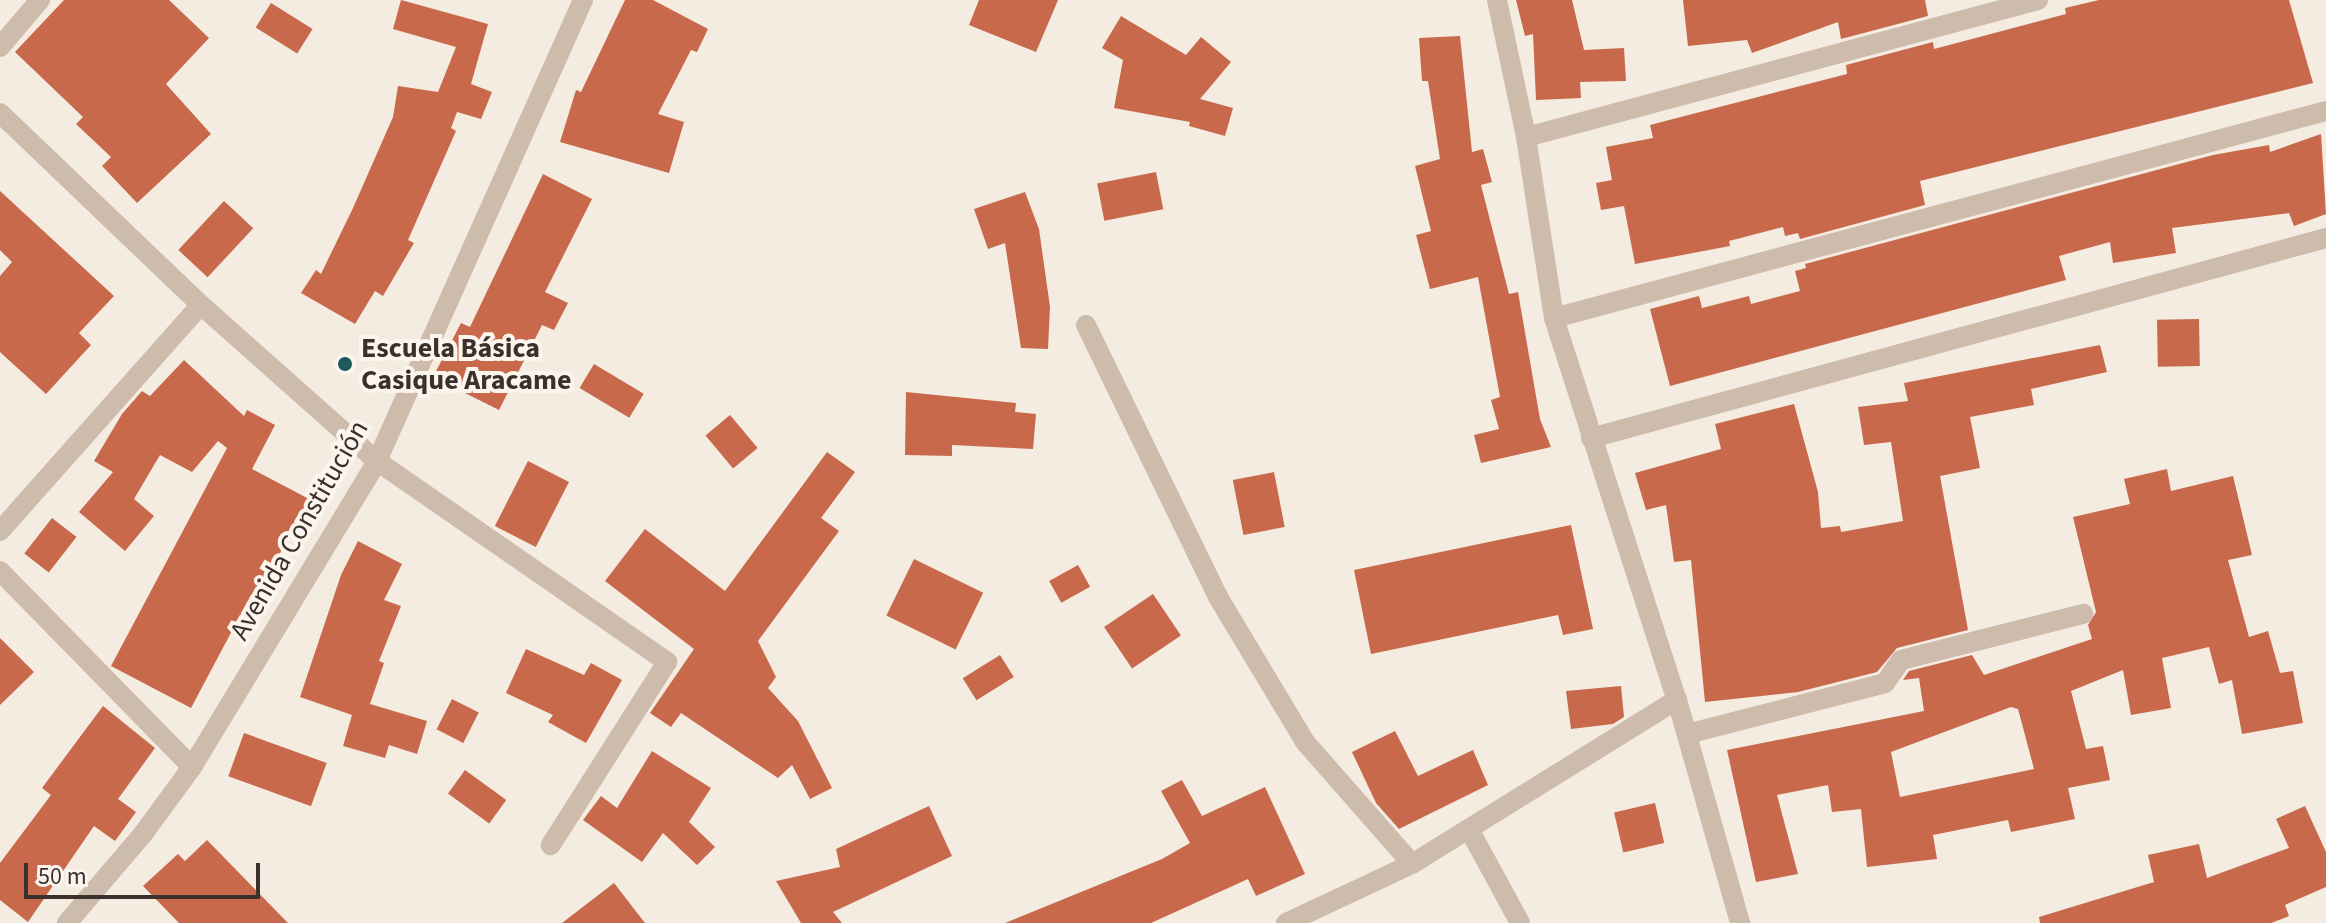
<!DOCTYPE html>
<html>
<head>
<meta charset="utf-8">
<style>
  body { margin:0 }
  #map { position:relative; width:2326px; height:923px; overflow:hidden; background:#f4ebe1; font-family:"Source Sans 3",sans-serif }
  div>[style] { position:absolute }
  .building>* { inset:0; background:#c8694b; transform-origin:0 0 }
  .minor>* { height:20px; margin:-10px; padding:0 10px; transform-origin:10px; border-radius:10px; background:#cdbbac }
  .dots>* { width:22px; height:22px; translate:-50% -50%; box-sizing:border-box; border:4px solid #fbf5ee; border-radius:50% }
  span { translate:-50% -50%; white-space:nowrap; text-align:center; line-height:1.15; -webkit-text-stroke:8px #fbf5ee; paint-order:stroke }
  .poi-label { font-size:28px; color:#3b302b; font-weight:700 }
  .left { translate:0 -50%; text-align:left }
  .street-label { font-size:28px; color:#3b302b }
  .scale { position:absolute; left:24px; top:863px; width:236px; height:36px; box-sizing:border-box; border:4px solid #3b302b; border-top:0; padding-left:10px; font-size:24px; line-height:28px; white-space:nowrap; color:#3b302b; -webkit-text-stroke:6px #fbf5ee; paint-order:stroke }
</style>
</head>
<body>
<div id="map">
  <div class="building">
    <div style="clip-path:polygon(64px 0,169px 0,209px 38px,166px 84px,211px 134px,137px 203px,102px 166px,111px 157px,76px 124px,83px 117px,15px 52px)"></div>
    <div style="clip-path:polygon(401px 0,488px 24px,471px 84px,492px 92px,481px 119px,457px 112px,451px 128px,456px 131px,408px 240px,414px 243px,383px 296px,375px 291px,355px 324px,301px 293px,316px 270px,321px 274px,353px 208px,393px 117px,398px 86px,438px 92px,456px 47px,393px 29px)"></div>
    <div style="clip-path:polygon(625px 0,653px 0,708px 29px,697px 52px,691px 50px,658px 114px,684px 122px,669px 173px,560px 142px,576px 90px,581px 92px)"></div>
    <div style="clip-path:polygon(979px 0,1058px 0,1036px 52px,969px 25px)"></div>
    <div style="clip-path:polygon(1516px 0,1572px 0,1584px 50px,1624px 48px,1626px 81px,1580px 82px,1581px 98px,1536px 100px,1533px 34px,1525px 36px)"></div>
    <div style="clip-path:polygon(1683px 0,1925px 0,1928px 16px,1841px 39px,1838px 22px,1752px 53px,1747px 40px,1688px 46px)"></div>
    <div style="clip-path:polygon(2099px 0,2289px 0,2313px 83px,1920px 181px,1925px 205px,1800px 239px,1798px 233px,1785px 236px,1783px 227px,1729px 241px,1730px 246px,1635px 264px,1624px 206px,1601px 210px,1596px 183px,1612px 180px,1606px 147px,1653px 138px,1650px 125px,1847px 74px,1846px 65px,1933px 42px,1934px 49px,2066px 14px,2065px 8px)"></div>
    <div style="left:271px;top:3px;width:49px;height:29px;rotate:32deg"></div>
    <div style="clip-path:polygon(1121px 16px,1186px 55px,1201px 37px,1231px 62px,1200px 99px,1233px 108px,1225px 136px,1189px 126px,1190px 122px,1114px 108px,1123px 60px,1102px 48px)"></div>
    <div style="clip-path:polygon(1460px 36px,1472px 152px,1483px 149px,1492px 182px,1481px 185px,1509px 294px,1518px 292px,1540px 419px,1551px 447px,1481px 463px,1474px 435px,1499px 429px,1491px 400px,1500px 397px,1478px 277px,1430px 289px,1416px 235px,1431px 231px,1415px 166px,1440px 159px,1428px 81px,1422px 81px,1419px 38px)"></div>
    <div style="clip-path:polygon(2321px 134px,2326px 214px,2294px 226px,2289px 213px,2172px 228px,2176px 253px,2113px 263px,2110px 242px,2059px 256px,2066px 280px,1670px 386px,1650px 309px,1699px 296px,1702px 308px,1749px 296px,1751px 304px,1800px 291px,1795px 271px,1806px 268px,1805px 264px,2213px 155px,2269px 145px,2270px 152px)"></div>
    <div style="left:1156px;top:172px;width:38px;height:60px;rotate:79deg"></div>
    <div style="clip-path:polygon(543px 174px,592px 199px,545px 292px,568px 303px,554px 330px,542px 325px,499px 410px,433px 377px,461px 323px,470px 327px)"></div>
    <div style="clip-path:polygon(0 191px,114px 296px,79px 333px,91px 345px,46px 394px,0 352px,0 276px,12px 262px,0 250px)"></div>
    <div style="clip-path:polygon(1025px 192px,1039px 229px,1050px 307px,1048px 349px,1021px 348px,1005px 243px,988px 249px,974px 209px)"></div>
    <div style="left:224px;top:201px;width:40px;height:67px;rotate:43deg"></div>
    <div style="left:2199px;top:319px;width:47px;height:42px;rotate:89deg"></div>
    <div style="clip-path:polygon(2100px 345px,2107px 372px,2031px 389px,2034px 405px,1970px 417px,1980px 468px,1940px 476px,1968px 630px,1897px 648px,1877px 672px,1798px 692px,1705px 702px,1691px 560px,1674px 562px,1666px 505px,1646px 510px,1635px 473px,1721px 449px,1715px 424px,1794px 404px,1818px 492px,1821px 528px,1840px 526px,1841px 532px,1903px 521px,1891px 442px,1864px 445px,1858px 407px,1908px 401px,1904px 383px)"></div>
    <div style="clip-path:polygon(184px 360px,244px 416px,247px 410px,275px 425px,252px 469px,309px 499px,270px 572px,276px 575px,262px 601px,251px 595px,191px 708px,111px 666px,227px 448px,218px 441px,192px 472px,160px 455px,134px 499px,154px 516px,125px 551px,79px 512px,113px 472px,94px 461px,122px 414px,142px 391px,150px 396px)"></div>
    <div style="left:594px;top:364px;width:58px;height:28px;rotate:31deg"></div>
    <div style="clip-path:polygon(906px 392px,1016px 403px,1015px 412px,1036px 414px,1033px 449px,952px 445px,952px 456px,905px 455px)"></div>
    <div style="left:730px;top:415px;width:43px;height:32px;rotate:50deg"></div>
    <div style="clip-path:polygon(827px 452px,855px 472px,821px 518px,839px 531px,758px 641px,776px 677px,768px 688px,798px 721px,832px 788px,810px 799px,792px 765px,778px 778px,681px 713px,671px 727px,650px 713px,694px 649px,605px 581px,645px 529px,725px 591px)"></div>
    <div style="left:528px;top:461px;width:46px;height:73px;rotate:27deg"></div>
    <div style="clip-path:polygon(evenodd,2167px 469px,2171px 491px,2233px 476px,2252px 555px,2228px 560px,2249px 637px,2268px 631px,2280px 673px,2293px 671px,2303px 723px,2242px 734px,2232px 680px,2219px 684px,2209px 647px,2162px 658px,2171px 708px,2131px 715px,2123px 670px,2071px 691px,2086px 749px,2103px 746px,2110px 780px,2068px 788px,2075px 819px,2011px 832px,2008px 820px,1933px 835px,1937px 859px,1867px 867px,1861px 809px,1832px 812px,1828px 785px,1777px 795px,1798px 874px,1756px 882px,1727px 750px,1924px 711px,1919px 678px,1903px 680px,1909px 671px,1972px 655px,1984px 675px,2092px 639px,2088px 625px,2096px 612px,2073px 517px,2130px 504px,2124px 479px,2167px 469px,2011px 707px,2018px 709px,2034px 769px,1900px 797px,1891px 752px,2011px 707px)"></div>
    <div style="left:1274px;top:472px;width:56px;height:42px;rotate:79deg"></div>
    <div style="left:52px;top:518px;width:31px;height:45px;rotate:38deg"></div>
    <div style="clip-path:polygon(1571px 525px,1593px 629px,1563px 635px,1558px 615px,1371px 654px,1354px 570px)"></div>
    <div style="clip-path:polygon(358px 541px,402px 564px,384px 600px,401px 606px,379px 661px,384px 663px,370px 704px,427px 721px,417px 754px,389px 745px,385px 758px,343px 746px,352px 715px,300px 697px,341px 575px)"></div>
    <div style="left:914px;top:559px;width:77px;height:63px;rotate:26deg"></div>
    <div style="left:1078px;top:565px;width:25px;height:33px;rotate:61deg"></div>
    <div style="left:1153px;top:594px;width:50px;height:59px;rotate:56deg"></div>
    <div style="clip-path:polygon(0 638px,34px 672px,0 705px)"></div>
    <div style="clip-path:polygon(526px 649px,584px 675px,591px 663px,622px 680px,586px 743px,548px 722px,553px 715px,506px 693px)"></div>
    <div style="left:1000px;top:655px;width:26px;height:44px;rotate:58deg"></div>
    <div style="clip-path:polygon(1621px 686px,1624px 717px,1613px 724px,1571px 729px,1566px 691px)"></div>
    <div style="left:452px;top:699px;width:30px;height:34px;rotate:27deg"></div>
    <div style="clip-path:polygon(103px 706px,155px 748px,118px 799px,136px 812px,115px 841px,94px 826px,28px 922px,0 900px,0 863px,51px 795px,42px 788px)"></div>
    <div style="clip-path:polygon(1395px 731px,1418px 776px,1473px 750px,1488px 785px,1399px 829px,1376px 803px,1352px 752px)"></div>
    <div style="left:244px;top:733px;width:88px;height:46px;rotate:20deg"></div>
    <div style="clip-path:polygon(652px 751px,711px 788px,689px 822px,715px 847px,697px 865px,663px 833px,642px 862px,583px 820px,601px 796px,617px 808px)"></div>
    <div style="left:465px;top:770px;width:51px;height:29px;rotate:36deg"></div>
    <div style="clip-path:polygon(1182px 780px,1202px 816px,1265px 787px,1305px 874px,1256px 896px,1248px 879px,1151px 923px,1005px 923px,1162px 859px,1190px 843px,1161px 791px)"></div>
    <div style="left:1655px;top:803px;width:41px;height:42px;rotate:77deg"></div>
    <div style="clip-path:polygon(929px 806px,952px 856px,833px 912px,842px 923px,801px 923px,776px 881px,840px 867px,836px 849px)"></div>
    <div style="clip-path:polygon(2305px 806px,2326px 852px,2326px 887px,2285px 905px,2289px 916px,2271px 923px,2040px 923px,2039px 917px,2154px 882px,2148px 855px,2199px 844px,2207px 878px,2289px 848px,2276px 819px)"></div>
    <div style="clip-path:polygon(207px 840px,288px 923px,179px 923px,143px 886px,178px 854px,185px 861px)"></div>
    <div style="clip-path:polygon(614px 883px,645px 923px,562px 923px)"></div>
  </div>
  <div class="minor">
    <div style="left:1497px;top:0;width:140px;rotate:78deg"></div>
    <div style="left:1526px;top:137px;width:183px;rotate:81.2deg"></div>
    <div style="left:1554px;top:318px;width:401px;rotate:72.2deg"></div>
    <div style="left:1677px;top:700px;width:232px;rotate:74.2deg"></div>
    <div style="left:0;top:47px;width:62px;rotate:-49.6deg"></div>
    <div style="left:0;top:113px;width:278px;rotate:43.7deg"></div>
    <div style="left:201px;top:305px;width:235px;rotate:41.6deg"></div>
    <div style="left:377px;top:461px;width:353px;rotate:34.7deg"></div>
    <div style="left:667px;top:662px;width:217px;rotate:122.4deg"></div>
    <div style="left:1526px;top:137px;width:530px;rotate:-14.98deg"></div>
    <div style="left:1554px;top:318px;width:799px;rotate:-15.01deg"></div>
    <div style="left:1086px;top:325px;width:302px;rotate:64.1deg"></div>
    <div style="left:1218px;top:597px;width:169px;rotate:59deg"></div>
    <div style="left:1305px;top:742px;width:162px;rotate:48.7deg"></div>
    <div style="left:1591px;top:438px;width:762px;rotate:-15.22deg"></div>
    <div style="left:0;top:531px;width:302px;rotate:-48.4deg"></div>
    <div style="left:0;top:571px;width:274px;rotate:45.6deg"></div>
    <div style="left:1687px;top:734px;width:204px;rotate:-14.4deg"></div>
    <div style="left:1885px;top:683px;width:28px;rotate:-55deg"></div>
    <div style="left:1901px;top:660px;width:188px;rotate:-14.2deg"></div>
    <div style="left:1469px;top:829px;width:107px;rotate:61.5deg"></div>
    <div style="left:67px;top:923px;width:117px;rotate:-49.5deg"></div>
    <div style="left:143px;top:834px;width:83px;rotate:-53.8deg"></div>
    <div style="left:192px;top:767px;width:358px;rotate:-58.8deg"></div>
    <div style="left:377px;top:461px;width:505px;rotate:-65.92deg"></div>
    <div style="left:1286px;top:923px;width:139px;rotate:-25.1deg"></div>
    <div style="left:1412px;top:864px;width:312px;rotate:-31.8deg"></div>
  </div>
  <div class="dots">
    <div style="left:345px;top:364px;background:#1f5a5e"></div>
  </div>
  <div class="poi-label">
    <span class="left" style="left:361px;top:364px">Escuela Básica<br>Casique Aracame</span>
  </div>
  <div class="street-label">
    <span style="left:299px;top:530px;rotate:-60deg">Avenida Constitución</span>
  </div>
  <div class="scale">50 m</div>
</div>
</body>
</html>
